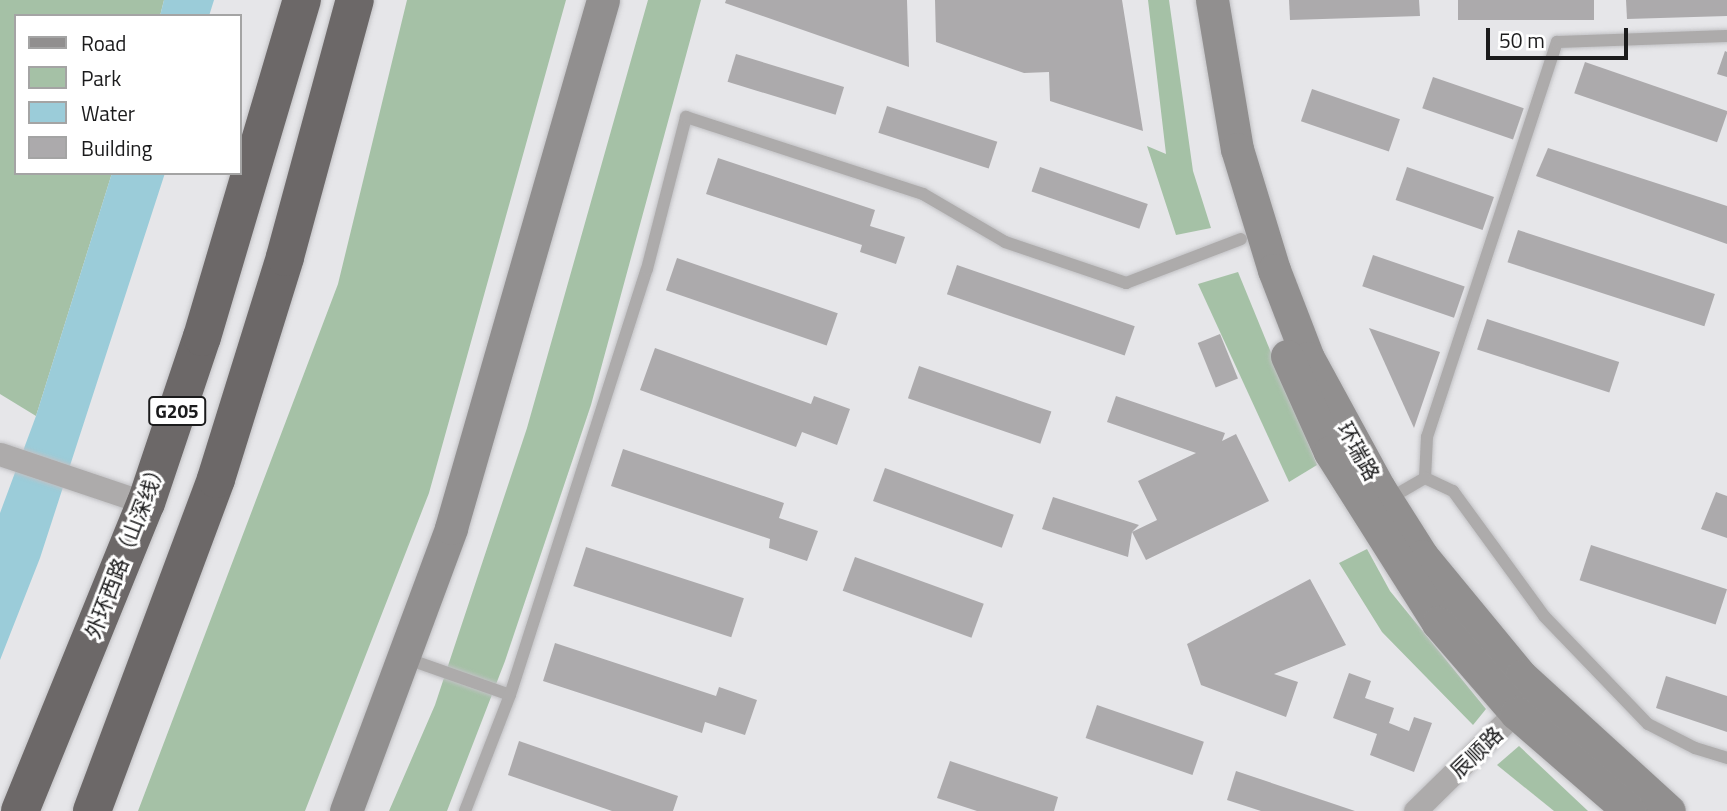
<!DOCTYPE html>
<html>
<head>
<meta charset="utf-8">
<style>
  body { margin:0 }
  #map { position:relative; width:1727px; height:811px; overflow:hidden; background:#e6e6e9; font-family:"Titillium Web","Noto Sans SC",sans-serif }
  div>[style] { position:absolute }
  .green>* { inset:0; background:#a5c1a6 }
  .water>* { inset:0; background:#9bccd9 }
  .building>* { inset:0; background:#acaaac; transform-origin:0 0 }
  .roads { filter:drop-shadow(0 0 2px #c1c1c4) drop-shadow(0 0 2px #c1c1c4) }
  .lane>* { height:12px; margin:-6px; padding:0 6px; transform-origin:6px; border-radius:6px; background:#adabab }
  .street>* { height:23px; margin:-11.5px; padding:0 11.5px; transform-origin:11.5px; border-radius:11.5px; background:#adabab }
  .secondary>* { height:33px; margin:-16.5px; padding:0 16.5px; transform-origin:16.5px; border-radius:16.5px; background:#918f8f }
  .highway>* { height:38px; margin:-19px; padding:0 19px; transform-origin:19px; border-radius:19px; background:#6c6868 }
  span { translate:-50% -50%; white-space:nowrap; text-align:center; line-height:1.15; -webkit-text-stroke:6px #fff; paint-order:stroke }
  .shield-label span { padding:2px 5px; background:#fff; border:2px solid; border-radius:5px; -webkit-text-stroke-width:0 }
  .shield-label { font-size:19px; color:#1b1b1c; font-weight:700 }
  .street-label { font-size:21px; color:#1b1b1c }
  .legend { position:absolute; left:14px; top:14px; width:228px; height:161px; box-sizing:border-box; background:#fff; border:2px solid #a4a4a4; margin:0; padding:9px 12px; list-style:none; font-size:21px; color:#1b1b1c }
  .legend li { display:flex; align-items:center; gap:14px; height:35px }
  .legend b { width:35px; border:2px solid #a4a4a4 }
  .scale { position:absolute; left:1486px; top:28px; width:142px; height:32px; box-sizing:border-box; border:4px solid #1b1b1c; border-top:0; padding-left:9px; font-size:21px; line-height:24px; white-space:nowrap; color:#1b1b1c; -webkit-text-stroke:5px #fff; paint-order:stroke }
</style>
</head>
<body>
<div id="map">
  <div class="green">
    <div style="clip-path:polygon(0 0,164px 0,160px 16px,16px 16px,16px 173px,112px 173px,36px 416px,0 394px)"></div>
    <div style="clip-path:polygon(407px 0,566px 0,429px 493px,305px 811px,138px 811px,338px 284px)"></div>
    <div style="clip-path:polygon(648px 0,701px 0,591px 405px,505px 661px,447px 811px,389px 811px,435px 705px,527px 428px)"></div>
    <div style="clip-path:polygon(1148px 0,1169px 0,1193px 171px,1211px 228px,1176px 235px,1147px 146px,1166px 154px)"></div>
    <div style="clip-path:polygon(1238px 272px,1317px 465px,1289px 482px,1198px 284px)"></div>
    <div style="clip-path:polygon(1367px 549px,1390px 591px,1486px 709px,1473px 725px,1382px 632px,1339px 563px)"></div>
    <div style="clip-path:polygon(1519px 746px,1588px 811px,1554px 811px,1497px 765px)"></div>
  </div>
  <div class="water">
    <div style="clip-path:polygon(164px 0,214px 0,209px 16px,160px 16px)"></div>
    <div style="clip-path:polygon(112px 173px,165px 173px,40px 558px,0 660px,0 513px,36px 416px)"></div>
  </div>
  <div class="building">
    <div style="clip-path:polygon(726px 0,907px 0,909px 67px,725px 3px)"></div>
    <div style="clip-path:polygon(935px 0,1122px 0,1143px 131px,1050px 101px,1049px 72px,1024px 73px,936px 42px)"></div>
    <div style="clip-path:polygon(1289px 0,1419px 0,1420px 16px,1290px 20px)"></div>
    <div style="left:1458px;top:0;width:136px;height:20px"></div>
    <div style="clip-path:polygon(1626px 0,1727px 0,1727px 16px,1627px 19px)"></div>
    <div style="clip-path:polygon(1725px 51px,1727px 52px,1727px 77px,1717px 74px)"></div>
    <div style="left:736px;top:54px;width:113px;height:29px;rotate:17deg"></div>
    <div style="left:1585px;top:62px;width:151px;height:33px;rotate:19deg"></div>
    <div style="left:1433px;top:77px;width:96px;height:33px;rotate:19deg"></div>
    <div style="left:1312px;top:89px;width:93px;height:34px;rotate:19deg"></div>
    <div style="left:887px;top:106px;width:116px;height:28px;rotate:18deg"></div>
    <div style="clip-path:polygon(1548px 148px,1727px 206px,1727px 244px,1536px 176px)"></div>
    <div style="clip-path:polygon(718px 158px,875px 210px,870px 226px,905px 237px,896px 264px,860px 252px,862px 245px,706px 194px)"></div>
    <div style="left:1040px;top:167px;width:114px;height:26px;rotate:19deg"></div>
    <div style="left:1407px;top:167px;width:92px;height:35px;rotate:19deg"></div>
    <div style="left:1518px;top:230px;width:207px;height:34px;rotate:18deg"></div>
    <div style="left:1373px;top:255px;width:97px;height:33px;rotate:19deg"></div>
    <div style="left:677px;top:258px;width:170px;height:34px;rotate:19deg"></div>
    <div style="left:957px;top:265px;width:188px;height:31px;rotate:19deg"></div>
    <div style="left:1487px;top:319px;width:139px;height:32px;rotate:18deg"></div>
    <div style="clip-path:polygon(1369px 328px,1440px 352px,1414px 428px)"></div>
    <div style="left:1220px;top:334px;width:48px;height:24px;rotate:68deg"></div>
    <div style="clip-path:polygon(655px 348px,811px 404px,814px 396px,850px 409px,837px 445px,802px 432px,796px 447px,640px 390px)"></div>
    <div style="left:919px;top:366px;width:140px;height:34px;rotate:19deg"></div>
    <div style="clip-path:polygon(1116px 396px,1225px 433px,1222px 441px,1236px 434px,1269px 501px,1146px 560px,1132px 532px,1128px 557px,1042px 529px,1053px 497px,1139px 525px,1132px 532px,1157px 520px,1138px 481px,1196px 453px,1107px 422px)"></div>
    <div style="clip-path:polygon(623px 449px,784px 503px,779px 518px,818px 531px,807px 561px,769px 548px,770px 539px,611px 486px)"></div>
    <div style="left:885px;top:468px;width:137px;height:35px;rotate:20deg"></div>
    <div style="clip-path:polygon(1716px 492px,1727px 496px,1727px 538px,1701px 529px)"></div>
    <div style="left:1591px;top:545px;width:143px;height:37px;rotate:18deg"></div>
    <div style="left:586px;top:547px;width:166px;height:41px;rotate:18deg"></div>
    <div style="left:855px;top:557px;width:137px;height:36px;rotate:20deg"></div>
    <div style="clip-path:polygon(1310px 579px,1346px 645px,1274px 674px,1298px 682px,1286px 717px,1201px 685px,1187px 644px)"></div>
    <div style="clip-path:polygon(555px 643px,716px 696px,719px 687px,757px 700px,745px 735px,705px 722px,702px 733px,543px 681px)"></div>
    <div style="clip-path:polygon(1349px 673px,1371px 681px,1365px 698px,1394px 708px,1389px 723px,1409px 731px,1414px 717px,1432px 723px,1414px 772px,1370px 755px,1377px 734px,1333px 718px)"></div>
    <div style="clip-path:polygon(1666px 676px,1727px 696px,1727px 732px,1656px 708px)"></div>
    <div style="left:1097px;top:705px;width:113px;height:35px;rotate:19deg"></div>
    <div style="clip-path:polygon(519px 741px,678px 796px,673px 811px,612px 811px,508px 775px)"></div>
    <div style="clip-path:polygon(950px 761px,1058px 797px,1054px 811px,977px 811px,937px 798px)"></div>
    <div style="clip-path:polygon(1236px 771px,1355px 811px,1261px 811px,1227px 800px)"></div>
  </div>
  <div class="roads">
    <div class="lane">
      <div style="left:1425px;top:478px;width:41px;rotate:-87.2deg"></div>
      <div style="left:1427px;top:437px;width:416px;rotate:-71.8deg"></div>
      <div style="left:1557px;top:42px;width:170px;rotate:-2deg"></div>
      <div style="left:1425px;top:478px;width:31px;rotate:25deg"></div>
      <div style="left:1453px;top:491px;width:155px;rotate:53.9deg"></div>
      <div style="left:1544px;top:616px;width:150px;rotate:46.1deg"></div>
      <div style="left:1648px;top:724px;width:53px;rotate:27.1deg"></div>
      <div style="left:1695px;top:748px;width:34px;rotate:17deg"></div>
      <div style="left:1387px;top:500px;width:44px;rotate:-30.1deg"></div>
      <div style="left:405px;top:658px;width:111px;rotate:19.4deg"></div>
      <div style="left:465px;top:811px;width:124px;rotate:-68.8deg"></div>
      <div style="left:510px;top:695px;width:447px;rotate:-72.2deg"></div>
      <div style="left:647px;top:269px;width:157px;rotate:-75.6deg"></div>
      <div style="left:686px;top:117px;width:249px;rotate:18deg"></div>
      <div style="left:923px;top:194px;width:95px;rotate:30.3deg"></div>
      <div style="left:1005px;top:242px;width:128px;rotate:18.7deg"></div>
      <div style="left:1126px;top:283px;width:123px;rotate:-20.9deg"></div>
    </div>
    <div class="street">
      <div style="left:0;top:454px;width:154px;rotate:18.6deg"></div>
      <div style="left:1415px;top:811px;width:153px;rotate:-44.5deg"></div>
    </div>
    <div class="secondary">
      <div style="left:1212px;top:0;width:151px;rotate:80.5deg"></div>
      <div style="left:1237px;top:149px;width:127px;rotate:73deg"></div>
      <div style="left:1274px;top:270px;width:94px;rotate:68.9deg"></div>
      <div style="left:1308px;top:358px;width:148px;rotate:61.4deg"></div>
      <div style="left:1379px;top:488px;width:80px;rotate:57.7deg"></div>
      <div style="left:1422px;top:556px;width:156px;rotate:50.5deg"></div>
      <div style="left:1521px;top:676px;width:200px;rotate:42.4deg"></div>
      <div style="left:1287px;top:356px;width:105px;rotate:65.9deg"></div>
      <div style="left:1330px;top:452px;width:202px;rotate:57.7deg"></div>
      <div style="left:1438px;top:623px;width:119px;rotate:49.1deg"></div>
      <div style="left:1516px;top:713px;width:150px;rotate:40.9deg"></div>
      <div style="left:346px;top:811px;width:302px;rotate:-69.6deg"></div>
      <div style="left:451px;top:528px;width:549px;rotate:-73.94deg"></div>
    </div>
    <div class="highway">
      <div style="left:20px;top:811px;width:333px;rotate:-67.8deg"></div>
      <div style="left:146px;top:503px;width:175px;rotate:-71.4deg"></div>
      <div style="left:202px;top:337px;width:352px;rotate:-73.5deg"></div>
      <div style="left:92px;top:811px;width:354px;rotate:-69.5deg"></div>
      <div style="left:216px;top:479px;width:232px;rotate:-72.7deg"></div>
      <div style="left:285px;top:257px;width:266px;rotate:-74.8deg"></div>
    </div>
  </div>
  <div class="shield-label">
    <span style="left:177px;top:411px">G205</span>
  </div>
  <div class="street-label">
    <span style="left:1359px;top:451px;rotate:61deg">环瑞路</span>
    <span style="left:125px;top:549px;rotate:-69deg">外环西路（山深线）</span>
    <span style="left:1476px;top:752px;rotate:-44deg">辰顺路</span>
  </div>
  <ul class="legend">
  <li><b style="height:9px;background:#918f8f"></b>Road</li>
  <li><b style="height:19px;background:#a5c1a6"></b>Park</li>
  <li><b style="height:19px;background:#9bccd9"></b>Water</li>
  <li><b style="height:19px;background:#acaaac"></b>Building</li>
  </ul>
  <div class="scale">50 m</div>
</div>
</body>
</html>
